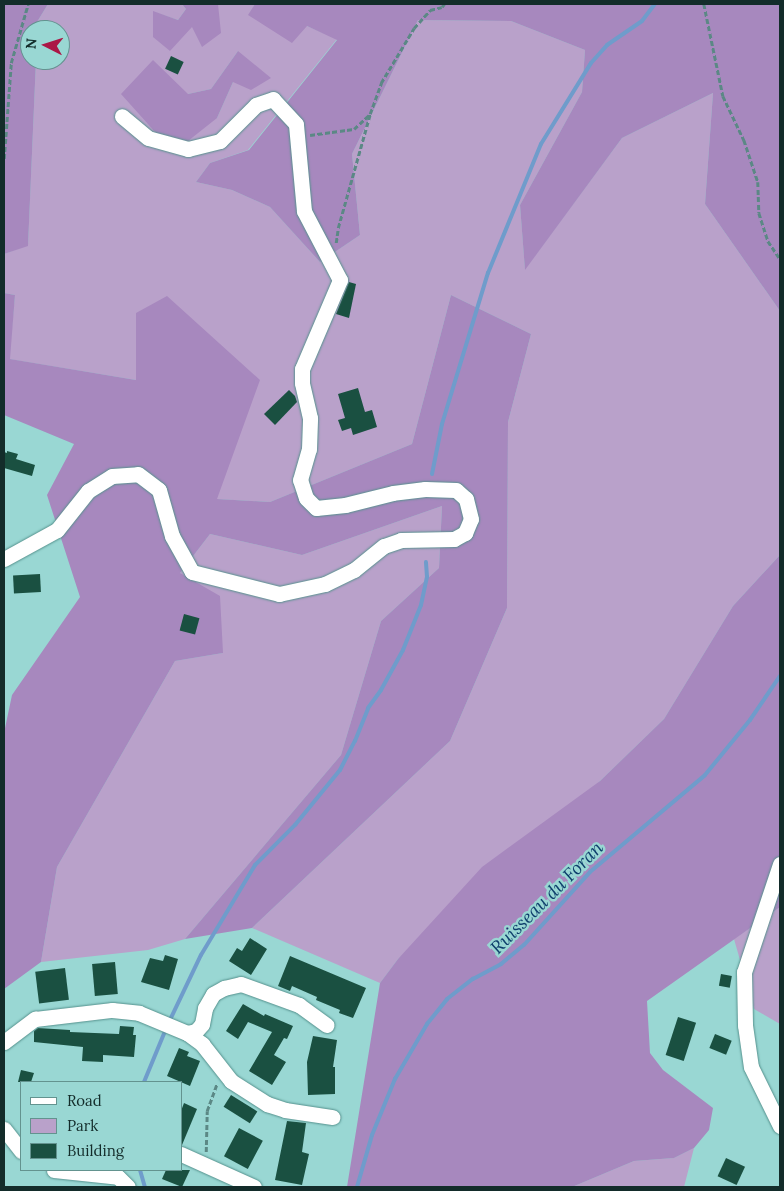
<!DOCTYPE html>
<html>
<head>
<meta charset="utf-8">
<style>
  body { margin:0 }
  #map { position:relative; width:784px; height:1191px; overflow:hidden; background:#99d7d3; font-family:Lora,serif }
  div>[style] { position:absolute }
  .green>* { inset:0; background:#b9a1ca }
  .forest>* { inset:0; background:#a788be }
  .stream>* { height:4px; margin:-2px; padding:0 2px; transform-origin:2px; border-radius:2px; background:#6f9ccb }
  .building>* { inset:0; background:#1a5041; transform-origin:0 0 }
  .path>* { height:2.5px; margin-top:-1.25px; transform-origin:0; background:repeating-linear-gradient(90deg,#5b8885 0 5px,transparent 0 7.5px) }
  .roads { filter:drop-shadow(0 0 1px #55918d) drop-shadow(0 0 1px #55918d) }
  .minor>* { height:15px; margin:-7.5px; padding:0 7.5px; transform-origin:7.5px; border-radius:7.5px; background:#fff }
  span { translate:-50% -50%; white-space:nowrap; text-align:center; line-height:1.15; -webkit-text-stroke:5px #99d7d3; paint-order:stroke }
  .water-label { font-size:18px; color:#0e3f6c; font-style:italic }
  .frame { position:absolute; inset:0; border:5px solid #132c2a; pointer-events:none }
  .legend { position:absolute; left:20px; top:1081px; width:162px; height:90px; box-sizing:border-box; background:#99d7d3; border:1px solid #63938f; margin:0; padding:6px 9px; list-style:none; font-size:15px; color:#132c2a }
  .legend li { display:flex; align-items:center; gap:10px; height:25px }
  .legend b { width:25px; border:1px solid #63938f }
  .north { position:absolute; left:20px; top:20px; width:50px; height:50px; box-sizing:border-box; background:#99d7d3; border:1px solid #63938f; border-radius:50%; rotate:275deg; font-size:14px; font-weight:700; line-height:20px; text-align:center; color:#132c2a }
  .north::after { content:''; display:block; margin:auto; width:18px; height:22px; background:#ab1746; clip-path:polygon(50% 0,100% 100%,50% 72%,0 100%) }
</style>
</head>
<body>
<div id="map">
  <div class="green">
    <div style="clip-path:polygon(evenodd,48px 4px,182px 4px,186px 9px,178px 20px,154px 12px,193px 27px,218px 4px,255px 4px,249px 15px,307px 26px,337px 39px,248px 150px,210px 163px,196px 182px,232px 190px,270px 207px,320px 262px,360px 235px,352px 154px,418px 20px,511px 21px,585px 50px,582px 92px,520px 205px,525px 269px,622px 138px,713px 93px,705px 204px,780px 311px,780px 555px,733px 606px,664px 719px,600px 781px,398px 959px,380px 983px,252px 928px,450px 741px,507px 608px,508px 422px,531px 334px,451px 295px,412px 444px,270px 502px,216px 499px,136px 313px,136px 380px,9px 359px,15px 295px,4px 293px,4px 254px,28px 245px,36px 60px,60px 60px,60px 30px,37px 30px,37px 22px,48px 4px,238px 51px,233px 82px,217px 118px,188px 94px,211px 89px,238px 51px)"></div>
    <div style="clip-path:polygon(442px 506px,439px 568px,381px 621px,341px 755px,185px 939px,148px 950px,41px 962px,57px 867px,175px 661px,223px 653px,180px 573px,210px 534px,302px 555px)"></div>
    <div style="clip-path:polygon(780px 907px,780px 1024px,754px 1009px,734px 939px)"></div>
    <div style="clip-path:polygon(694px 1148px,684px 1187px,572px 1187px,634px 1161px,674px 1158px)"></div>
  </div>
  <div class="forest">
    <div style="clip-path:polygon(4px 4px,48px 4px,37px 22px,37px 30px,30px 30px,30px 60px,36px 60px,28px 246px,4px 254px)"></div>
    <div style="clip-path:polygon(182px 4px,218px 4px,221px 33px,202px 47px,192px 27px,170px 51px,153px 37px,153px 11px,178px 20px,186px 9px)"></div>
    <div style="clip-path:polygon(255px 4px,780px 4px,780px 311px,705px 204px,713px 93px,622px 138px,525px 270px,520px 205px,582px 92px,585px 50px,511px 21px,418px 20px,352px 154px,360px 235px,320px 262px,270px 207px,232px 190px,196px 182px,210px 163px,249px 150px,337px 40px,307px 26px,292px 43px,248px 15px)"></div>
    <div style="clip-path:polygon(238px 51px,271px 78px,251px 90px,233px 82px,217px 118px,188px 141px,156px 133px,121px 94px,153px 60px,188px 94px,211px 89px)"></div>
    <div style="clip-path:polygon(4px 293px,15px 295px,10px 359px,136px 380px,136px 313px,167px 296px,260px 380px,217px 499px,270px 502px,412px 444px,451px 295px,531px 334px,508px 422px,507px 608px,450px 741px,252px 928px,185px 939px,341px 755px,381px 621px,439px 568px,442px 506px,302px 555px,210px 534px,180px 573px,220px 596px,223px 653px,175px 661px,57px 867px,41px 962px,4px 989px,4px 733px,12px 695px,80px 597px,47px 495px,74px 444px,4px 415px)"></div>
    <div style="clip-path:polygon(780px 555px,780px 907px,647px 1001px,650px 1053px,663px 1070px,713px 1108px,709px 1130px,694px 1148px,674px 1158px,634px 1161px,572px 1187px,347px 1187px,380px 983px,398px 959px,482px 867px,600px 781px,664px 719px,733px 606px)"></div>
  </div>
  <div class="stream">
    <div style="left:432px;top:474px;width:51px;rotate:-78.7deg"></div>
    <div style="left:442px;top:424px;width:158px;rotate:-73.1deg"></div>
    <div style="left:488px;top:273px;width:139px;rotate:-67.7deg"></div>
    <div style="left:541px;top:144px;width:95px;rotate:-58.3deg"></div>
    <div style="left:591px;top:63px;width:24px;rotate:-48deg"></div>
    <div style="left:607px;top:45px;width:42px;rotate:-34.4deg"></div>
    <div style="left:642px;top:21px;width:21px;rotate:-53deg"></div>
    <div style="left:169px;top:1022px;width:74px;rotate:-64.5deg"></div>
    <div style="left:201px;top:955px;width:105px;rotate:-59deg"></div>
    <div style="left:255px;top:865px;width:57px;rotate:-45deg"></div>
    <div style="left:295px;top:825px;width:71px;rotate:-50.7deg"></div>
    <div style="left:340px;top:770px;width:33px;rotate:-63deg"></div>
    <div style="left:355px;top:741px;width:35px;rotate:-68deg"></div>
    <div style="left:368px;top:708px;width:22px;rotate:-54deg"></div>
    <div style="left:381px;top:690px;width:46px;rotate:-61.2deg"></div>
    <div style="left:403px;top:650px;width:48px;rotate:-68.2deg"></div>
    <div style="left:421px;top:605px;width:29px;rotate:-78deg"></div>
    <div style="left:427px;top:577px;width:15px;rotate:-94deg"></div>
    <div style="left:144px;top:1082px;width:57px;rotate:-67.5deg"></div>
    <div style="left:140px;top:1170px;width:18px;rotate:74deg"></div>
    <div style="left:357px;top:1187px;width:54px;rotate:-73.9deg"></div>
    <div style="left:372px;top:1135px;width:61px;rotate:-67.7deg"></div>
    <div style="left:395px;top:1079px;width:64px;rotate:-59.8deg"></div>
    <div style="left:427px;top:1024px;width:32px;rotate:-51deg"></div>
    <div style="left:447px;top:999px;width:33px;rotate:-38deg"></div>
    <div style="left:473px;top:979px;width:32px;rotate:-28deg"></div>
    <div style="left:501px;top:964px;width:30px;rotate:-40deg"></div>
    <div style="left:524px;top:945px;width:98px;rotate:-47.9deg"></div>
    <div style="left:590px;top:872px;width:150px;rotate:-40.1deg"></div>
    <div style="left:705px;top:775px;width:71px;rotate:-50.7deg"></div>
    <div style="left:750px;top:720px;width:53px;rotate:-55.7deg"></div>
  </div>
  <div class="building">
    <div style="left:171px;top:56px;width:14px;height:14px;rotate:25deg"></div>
    <div style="clip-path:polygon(349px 282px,356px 284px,349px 318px,336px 314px)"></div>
    <div style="clip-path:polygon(358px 388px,365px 412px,372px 410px,377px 427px,353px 435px,351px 428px,342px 431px,338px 420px,345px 418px,338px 394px)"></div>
    <div style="clip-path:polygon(289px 390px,295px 396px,297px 402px,275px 425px,264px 414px)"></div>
    <div style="clip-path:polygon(7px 451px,18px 454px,16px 459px,35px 465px,32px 476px,4px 468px,4px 452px,7px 453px)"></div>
    <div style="left:40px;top:574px;width:18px;height:27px;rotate:87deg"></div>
    <div style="left:184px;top:614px;width:16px;height:17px;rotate:15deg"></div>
    <div style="clip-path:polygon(250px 938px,267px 949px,251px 975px,229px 961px,237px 948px,242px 951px)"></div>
    <div style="clip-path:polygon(165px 955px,178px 959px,169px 990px,141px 982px,150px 958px,163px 961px)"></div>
    <div style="clip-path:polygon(290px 956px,366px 988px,353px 1018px,339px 1013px,340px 1010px,316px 1000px,317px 997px,292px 986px,290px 991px,278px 986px)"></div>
    <div style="left:115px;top:962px;width:32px;height:23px;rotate:85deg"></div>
    <div style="left:65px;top:968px;width:32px;height:30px;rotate:83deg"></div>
    <div style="left:721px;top:974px;width:11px;height:12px;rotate:10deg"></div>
    <div style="clip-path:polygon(243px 1004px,264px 1016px,265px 1014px,293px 1026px,287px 1039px,284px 1038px,274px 1055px,286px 1062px,272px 1085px,249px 1071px,272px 1032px,248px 1022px,238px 1039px,226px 1031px)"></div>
    <div style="left:678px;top:1017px;width:19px;height:40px;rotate:18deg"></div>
    <div style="clip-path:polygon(120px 1026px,134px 1027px,133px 1035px,136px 1035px,134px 1057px,103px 1055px,103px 1062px,82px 1061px,83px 1047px,34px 1042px,34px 1031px,38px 1028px,70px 1030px,70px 1032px,119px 1034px)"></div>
    <div style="left:715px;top:1034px;width:18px;height:15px;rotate:22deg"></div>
    <div style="clip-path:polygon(313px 1036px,337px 1040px,333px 1067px,335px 1067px,335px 1094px,308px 1095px,307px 1062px)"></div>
    <div style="clip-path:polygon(179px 1048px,189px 1052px,187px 1056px,200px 1061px,190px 1086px,167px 1076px)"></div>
    <div style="clip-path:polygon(21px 1070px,34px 1073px,31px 1082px,18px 1082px)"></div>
    <div style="left:231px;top:1095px;width:31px;height:14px;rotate:32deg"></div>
    <div style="clip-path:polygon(184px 1103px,197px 1109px,182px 1145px,181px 1111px)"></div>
    <div style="clip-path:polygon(287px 1121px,306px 1123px,302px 1152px,309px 1154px,302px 1185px,275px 1180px)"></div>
    <div style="left:239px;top:1128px;width:27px;height:32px;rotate:28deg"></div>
    <div style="left:726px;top:1158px;width:21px;height:20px;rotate:25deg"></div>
    <div style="clip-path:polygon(166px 1170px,190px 1170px,182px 1187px,162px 1179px)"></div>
  </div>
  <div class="path">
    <div style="left:704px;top:4px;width:94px;rotate:78.3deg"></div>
    <div style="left:723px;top:96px;width:49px;rotate:64.5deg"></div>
    <div style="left:744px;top:140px;width:44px;rotate:71.6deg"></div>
    <div style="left:758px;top:182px;width:31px;rotate:88deg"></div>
    <div style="left:759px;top:213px;width:29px;rotate:72deg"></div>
    <div style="left:768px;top:241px;width:22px;rotate:56deg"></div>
    <div style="left:310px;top:135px;width:44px;rotate:-7.8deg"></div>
    <div style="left:354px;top:129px;width:21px;rotate:-43deg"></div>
    <div style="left:4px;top:159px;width:96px;rotate:-85.8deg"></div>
    <div style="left:11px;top:63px;width:61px;rotate:-73.9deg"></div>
    <div style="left:336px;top:243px;width:15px;rotate:-82deg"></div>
    <div style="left:338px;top:228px;width:118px;rotate:-74.3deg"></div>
    <div style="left:370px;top:114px;width:33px;rotate:-70deg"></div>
    <div style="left:381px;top:83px;width:64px;rotate:-59deg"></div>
    <div style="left:414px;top:28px;width:24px;rotate:-48deg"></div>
    <div style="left:430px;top:10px;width:12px;rotate:-14deg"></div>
    <div style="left:442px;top:7px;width:4px;rotate:-56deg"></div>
    <div style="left:206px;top:1152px;width:41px;rotate:-88.6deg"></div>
    <div style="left:207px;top:1111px;width:29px;rotate:-70deg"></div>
  </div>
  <div class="roads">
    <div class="minor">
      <div style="left:4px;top:559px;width:60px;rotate:-28.7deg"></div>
      <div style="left:57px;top:530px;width:50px;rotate:-51.5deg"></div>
      <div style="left:88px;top:491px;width:28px;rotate:-32deg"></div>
      <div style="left:112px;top:476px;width:26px;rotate:-4deg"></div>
      <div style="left:138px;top:474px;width:26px;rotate:37deg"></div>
      <div style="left:159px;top:490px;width:48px;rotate:74.2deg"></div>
      <div style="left:172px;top:536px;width:41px;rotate:60.9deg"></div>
      <div style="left:192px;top:572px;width:90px;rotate:14.2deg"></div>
      <div style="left:279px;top:594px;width:47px;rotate:-12.3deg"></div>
      <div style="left:325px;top:584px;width:32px;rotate:-26deg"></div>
      <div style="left:354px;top:570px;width:38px;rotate:-39deg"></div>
      <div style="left:384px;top:546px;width:18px;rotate:-19deg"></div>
      <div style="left:401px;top:540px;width:53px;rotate:-1.1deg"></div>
      <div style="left:454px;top:539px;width:13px;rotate:-29deg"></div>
      <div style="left:465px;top:533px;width:15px;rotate:-67deg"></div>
      <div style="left:471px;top:519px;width:21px;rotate:-104deg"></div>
      <div style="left:466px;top:499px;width:13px;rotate:-138deg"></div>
      <div style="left:456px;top:490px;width:31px;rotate:-178deg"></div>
      <div style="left:425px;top:489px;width:32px;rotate:173deg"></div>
      <div style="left:393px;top:493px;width:49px;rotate:166deg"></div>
      <div style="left:345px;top:505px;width:29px;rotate:174deg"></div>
      <div style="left:316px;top:508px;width:14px;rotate:-135deg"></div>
      <div style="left:306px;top:498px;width:19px;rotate:-108deg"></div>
      <div style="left:300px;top:480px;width:32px;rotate:-74deg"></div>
      <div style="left:309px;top:449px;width:31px;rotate:-88deg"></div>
      <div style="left:310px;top:418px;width:36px;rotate:-103deg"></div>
      <div style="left:302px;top:383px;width:14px;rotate:-90deg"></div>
      <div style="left:302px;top:369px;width:97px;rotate:-66.9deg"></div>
      <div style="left:340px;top:280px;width:78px;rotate:-117.6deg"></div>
      <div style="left:304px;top:211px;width:87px;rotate:-95.3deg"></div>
      <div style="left:296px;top:124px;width:34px;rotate:-133deg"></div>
      <div style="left:273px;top:99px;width:18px;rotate:161deg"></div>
      <div style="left:256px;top:105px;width:51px;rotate:135deg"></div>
      <div style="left:220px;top:141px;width:33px;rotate:166deg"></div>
      <div style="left:188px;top:149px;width:41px;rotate:-164.6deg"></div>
      <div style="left:148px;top:138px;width:34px;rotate:-140deg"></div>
      <div style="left:780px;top:864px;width:114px;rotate:108.4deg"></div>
      <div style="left:744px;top:972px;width:53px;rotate:88.9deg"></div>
      <div style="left:745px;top:1025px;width:42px;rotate:81.9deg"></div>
      <div style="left:751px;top:1067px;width:66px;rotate:63.8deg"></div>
      <div style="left:187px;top:1033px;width:9px;rotate:-13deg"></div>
      <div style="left:196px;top:1031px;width:9px;rotate:-49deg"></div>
      <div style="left:202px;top:1024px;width:16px;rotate:-79deg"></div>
      <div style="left:205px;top:1008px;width:16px;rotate:-60deg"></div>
      <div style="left:213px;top:994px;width:13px;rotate:-29deg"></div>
      <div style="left:224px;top:988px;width:17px;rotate:-13deg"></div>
      <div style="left:241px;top:984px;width:62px;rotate:19.9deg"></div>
      <div style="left:299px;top:1005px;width:34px;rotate:36deg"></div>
      <div style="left:4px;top:1042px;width:39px;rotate:-37deg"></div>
      <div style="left:35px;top:1019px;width:78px;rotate:-6.7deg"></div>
      <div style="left:112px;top:1010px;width:27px;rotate:6deg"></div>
      <div style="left:139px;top:1013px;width:52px;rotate:22.6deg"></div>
      <div style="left:187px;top:1033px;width:19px;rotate:36deg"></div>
      <div style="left:202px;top:1044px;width:47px;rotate:51.9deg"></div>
      <div style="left:231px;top:1081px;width:43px;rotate:32.6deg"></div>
      <div style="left:267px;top:1104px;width:19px;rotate:18deg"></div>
      <div style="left:285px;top:1110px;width:48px;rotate:8.5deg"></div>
      <div style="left:4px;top:1129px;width:28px;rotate:52deg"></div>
      <div style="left:181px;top:1154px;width:80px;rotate:24.3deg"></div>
      <div style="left:54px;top:1170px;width:64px;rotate:6.2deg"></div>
      <div style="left:118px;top:1177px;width:14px;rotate:45deg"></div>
    </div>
  </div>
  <div class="water-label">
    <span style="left:547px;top:898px;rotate:-45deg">Ruisseau du Foran</span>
  </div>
  <div class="frame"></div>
  <ul class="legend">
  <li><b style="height:6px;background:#fff"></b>Road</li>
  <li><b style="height:14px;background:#b9a1ca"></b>Park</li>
  <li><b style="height:14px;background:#1a5041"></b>Building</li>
  </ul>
  <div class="north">N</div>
</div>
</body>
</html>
